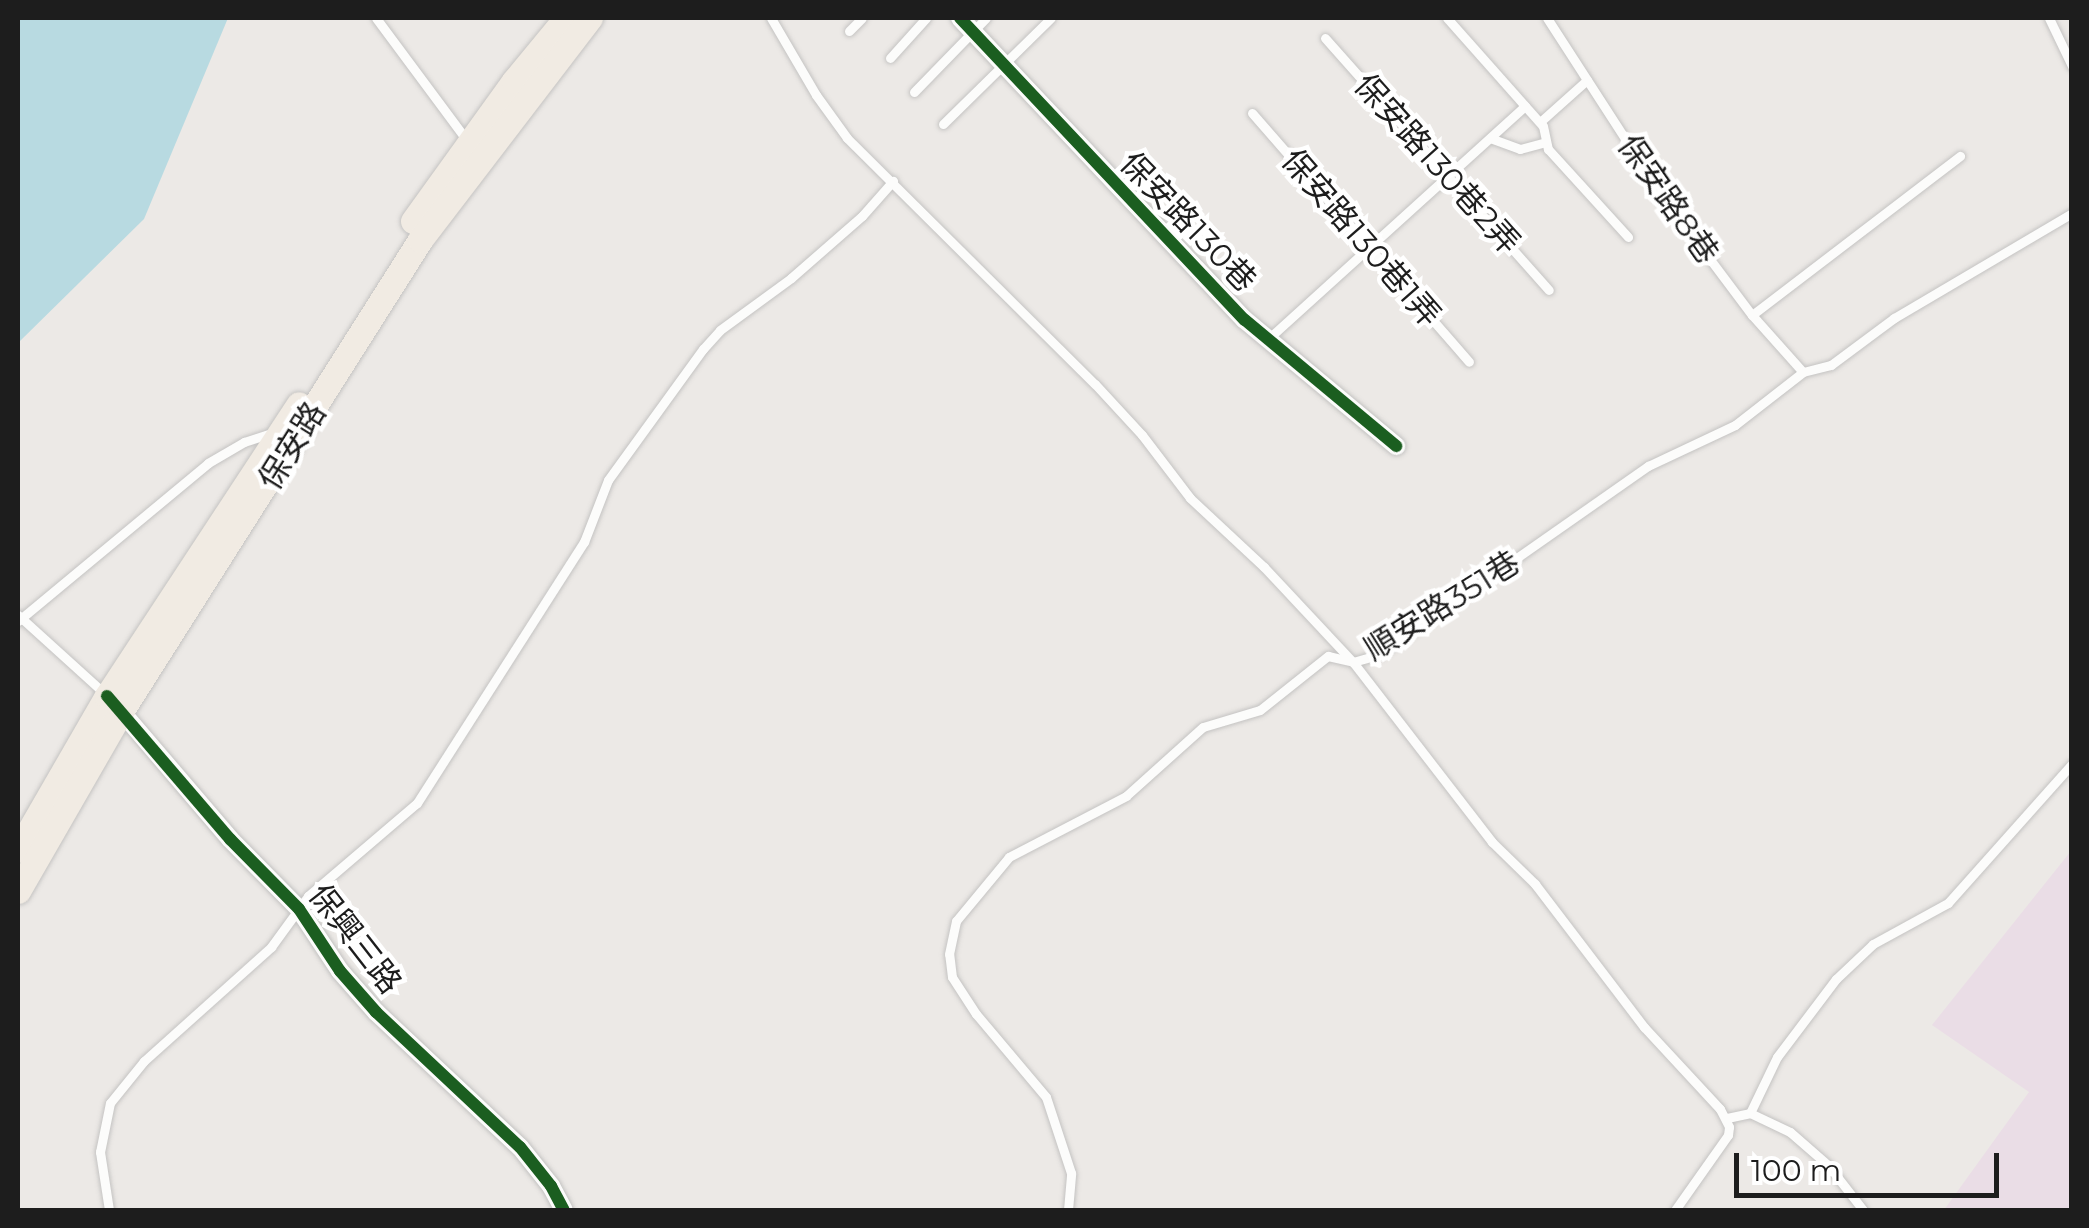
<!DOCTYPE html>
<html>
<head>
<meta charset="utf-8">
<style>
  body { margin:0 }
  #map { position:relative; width:2089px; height:1228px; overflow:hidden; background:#ece9e6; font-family:Montserrat,"Noto Sans TC",sans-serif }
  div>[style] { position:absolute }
  .industrial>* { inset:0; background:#eadde6 }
  .water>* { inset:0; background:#b8dae1 }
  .roads { filter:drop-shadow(0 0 2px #c4c3c2) drop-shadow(0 0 2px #c4c3c2) }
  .service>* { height:9px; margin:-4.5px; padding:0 4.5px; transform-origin:4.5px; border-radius:4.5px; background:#fcfcfb }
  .minor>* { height:18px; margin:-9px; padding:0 9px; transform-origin:9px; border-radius:9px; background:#fcfcfb }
  .primary>* { height:25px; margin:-12.5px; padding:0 12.5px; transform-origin:12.5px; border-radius:12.5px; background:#f1ebe3 }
  .cycleway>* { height:12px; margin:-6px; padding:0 6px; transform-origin:6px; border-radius:6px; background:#1b5e20 }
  span { translate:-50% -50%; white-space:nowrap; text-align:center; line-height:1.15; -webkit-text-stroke:9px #fff; paint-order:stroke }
  .street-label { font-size:32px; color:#1d1d1d }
  .frame { position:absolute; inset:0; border:20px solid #1d1d1d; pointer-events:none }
  .scale { position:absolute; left:1734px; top:1153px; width:265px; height:45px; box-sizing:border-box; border:5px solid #1d1d1d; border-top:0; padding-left:12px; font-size:30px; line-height:35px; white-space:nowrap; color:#1d1d1d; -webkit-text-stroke:8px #fff; paint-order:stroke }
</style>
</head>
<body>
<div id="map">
  <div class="industrial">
    <div style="clip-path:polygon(2071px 851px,2071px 1210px,1944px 1210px,2029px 1092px,1932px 1025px)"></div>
  </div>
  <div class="water">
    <div style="clip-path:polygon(18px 18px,228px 18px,144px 219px,18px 343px)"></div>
  </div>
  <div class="roads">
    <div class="service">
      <div style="left:376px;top:18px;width:151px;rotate:53.4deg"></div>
      <div style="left:771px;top:18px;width:89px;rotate:59.7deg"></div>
      <div style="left:816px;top:95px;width:53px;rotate:54.2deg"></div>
      <div style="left:847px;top:138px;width:349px;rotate:44.8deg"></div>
      <div style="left:1095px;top:384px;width:69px;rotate:47.3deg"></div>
      <div style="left:1142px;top:435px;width:79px;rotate:52.7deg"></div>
      <div style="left:1190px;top:498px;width:101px;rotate:43deg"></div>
      <div style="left:1264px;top:567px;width:130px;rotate:46.9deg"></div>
      <div style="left:1353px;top:662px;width:227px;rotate:52.3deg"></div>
      <div style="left:1492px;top:842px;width:60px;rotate:44.3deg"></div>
      <div style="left:1535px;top:884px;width:180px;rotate:52.7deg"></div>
      <div style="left:1644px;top:1027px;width:112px;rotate:47.2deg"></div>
      <div style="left:1720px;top:1109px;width:20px;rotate:63deg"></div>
      <div style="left:1729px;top:1127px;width:8px;rotate:97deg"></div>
      <div style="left:1728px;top:1135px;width:92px;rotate:125.2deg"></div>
      <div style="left:1447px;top:18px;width:144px;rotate:48.4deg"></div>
      <div style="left:1543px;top:126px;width:24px;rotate:78deg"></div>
      <div style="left:1548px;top:149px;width:119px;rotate:47.7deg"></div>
      <div style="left:1547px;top:18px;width:210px;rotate:57.1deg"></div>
      <div style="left:1661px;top:194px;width:151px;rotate:53.1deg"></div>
      <div style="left:1752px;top:315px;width:76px;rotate:48.2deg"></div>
      <div style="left:2049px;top:18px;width:53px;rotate:64.4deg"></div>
      <div style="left:849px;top:31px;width:18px;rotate:-45deg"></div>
      <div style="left:1325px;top:38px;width:337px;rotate:48.4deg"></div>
      <div style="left:890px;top:58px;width:54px;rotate:-48deg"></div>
      <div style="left:914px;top:92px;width:103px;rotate:-45.8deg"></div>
      <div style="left:1252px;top:113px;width:330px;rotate:48.9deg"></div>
      <div style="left:1540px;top:122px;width:63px;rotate:-41.8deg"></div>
      <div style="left:943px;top:124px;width:151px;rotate:-44.5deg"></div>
      <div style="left:1490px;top:138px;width:32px;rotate:20deg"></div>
      <div style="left:1520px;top:149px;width:27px;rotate:-15deg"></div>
      <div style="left:1752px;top:315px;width:262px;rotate:-37.4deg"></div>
      <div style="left:1268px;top:339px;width:347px;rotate:-42.2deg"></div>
      <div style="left:18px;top:615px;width:118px;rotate:42.2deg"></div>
      <div style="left:18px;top:621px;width:247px;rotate:-39.7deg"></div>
      <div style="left:208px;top:463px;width:42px;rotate:-30.3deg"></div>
      <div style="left:244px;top:442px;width:29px;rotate:-18deg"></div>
      <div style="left:1750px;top:1113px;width:44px;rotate:25.4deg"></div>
      <div style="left:1790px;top:1132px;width:50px;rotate:41deg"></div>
      <div style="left:1828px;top:1165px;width:57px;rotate:52.1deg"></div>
      <div style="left:1727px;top:1118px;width:24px;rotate:-12deg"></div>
      <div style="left:1750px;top:1113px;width:62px;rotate:-64.3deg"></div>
      <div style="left:1777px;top:1057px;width:98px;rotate:-52.9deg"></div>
      <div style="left:1836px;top:979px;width:51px;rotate:-43.4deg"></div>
      <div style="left:1873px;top:944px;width:85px;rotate:-28.7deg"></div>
      <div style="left:1948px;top:903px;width:186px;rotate:-48.3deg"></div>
      <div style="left:109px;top:1210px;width:59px;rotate:-98.8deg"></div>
      <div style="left:100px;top:1152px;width:50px;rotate:-78.5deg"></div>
      <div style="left:110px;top:1103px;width:54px;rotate:-51deg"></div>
      <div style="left:144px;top:1061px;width:171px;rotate:-41.9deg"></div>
      <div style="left:271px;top:947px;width:63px;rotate:-54deg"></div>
      <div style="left:308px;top:896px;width:143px;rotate:-40.5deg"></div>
      <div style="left:417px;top:803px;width:310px;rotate:-57.4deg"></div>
      <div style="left:584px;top:542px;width:66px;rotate:-68.8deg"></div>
      <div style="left:608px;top:480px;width:162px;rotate:-54.1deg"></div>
      <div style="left:703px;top:349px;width:25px;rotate:-48deg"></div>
      <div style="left:720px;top:330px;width:88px;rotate:-36.2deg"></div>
      <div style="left:791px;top:278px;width:94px;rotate:-41.1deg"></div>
      <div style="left:862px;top:216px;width:47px;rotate:-48.5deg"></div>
      <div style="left:1068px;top:1210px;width:37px;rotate:-85deg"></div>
      <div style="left:1071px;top:1173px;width:80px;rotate:-108.2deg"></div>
      <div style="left:1046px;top:1097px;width:109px;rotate:-130.1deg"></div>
      <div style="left:976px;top:1014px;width:44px;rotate:-123deg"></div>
      <div style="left:952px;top:977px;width:23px;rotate:-97deg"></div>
      <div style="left:949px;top:954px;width:34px;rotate:-78deg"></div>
      <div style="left:956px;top:921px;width:83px;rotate:-50.4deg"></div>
      <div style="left:1009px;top:857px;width:132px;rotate:-27.5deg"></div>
      <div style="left:1126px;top:796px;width:103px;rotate:-41.9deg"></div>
      <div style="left:1203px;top:727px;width:59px;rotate:-16.6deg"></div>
      <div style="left:1260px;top:710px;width:87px;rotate:-38.5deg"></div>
      <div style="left:1328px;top:656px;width:26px;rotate:13deg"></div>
      <div style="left:1353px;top:662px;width:26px;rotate:-16deg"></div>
      <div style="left:1378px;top:655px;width:330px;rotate:-35deg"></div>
      <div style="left:1648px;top:466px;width:96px;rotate:-25.2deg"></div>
      <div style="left:1735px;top:425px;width:86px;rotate:-37.9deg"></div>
      <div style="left:1803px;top:372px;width:29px;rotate:-14deg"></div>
      <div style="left:1831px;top:365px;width:79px;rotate:-36.7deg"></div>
      <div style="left:1894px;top:318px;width:207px;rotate:-30.5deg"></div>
    </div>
    <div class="minor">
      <div style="left:960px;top:18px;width:415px;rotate:46.7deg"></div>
      <div style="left:1245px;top:320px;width:197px;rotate:39.8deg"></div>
      <div style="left:114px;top:703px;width:179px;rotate:49.5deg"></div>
      <div style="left:230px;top:839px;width:98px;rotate:45.4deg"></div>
      <div style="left:299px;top:909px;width:74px;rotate:56.5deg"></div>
      <div style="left:340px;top:971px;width:55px;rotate:48.7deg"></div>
      <div style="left:376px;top:1012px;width:197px;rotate:43.2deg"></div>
      <div style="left:520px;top:1147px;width:50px;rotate:51.5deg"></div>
      <div style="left:551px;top:1186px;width:27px;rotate:62deg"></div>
    </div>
    <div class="primary">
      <div style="left:413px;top:221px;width:173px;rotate:-54.2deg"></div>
      <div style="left:514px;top:81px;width:82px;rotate:-50.5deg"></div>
      <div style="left:18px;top:850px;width:178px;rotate:-60deg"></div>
      <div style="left:107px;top:696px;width:349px;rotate:-56.7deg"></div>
      <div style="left:18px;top:891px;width:209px;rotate:-60.1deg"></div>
      <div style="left:122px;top:710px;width:557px;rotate:-57.62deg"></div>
      <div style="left:420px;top:240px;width:280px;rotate:-52.6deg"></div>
    </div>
  </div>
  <div class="cycleway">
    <div style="left:960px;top:18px;width:415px;rotate:46.7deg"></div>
    <div style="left:1245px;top:320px;width:197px;rotate:39.8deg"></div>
    <div style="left:107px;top:696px;width:189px;rotate:49.3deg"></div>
    <div style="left:230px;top:839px;width:98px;rotate:45.4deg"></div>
    <div style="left:299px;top:909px;width:74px;rotate:56.5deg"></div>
    <div style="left:340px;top:971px;width:55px;rotate:48.7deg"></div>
    <div style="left:376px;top:1012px;width:197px;rotate:43.2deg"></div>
    <div style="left:520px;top:1147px;width:50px;rotate:51.5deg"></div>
    <div style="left:551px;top:1186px;width:27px;rotate:62deg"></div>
  </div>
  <div class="street-label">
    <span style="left:1437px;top:164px;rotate:48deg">保安路130巷2弄</span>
    <span style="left:1668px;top:199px;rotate:55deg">保安路8巷</span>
    <span style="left:1188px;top:222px;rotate:46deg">保安路130巷</span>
    <span style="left:1361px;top:238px;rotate:49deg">保安路130巷1弄</span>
    <span style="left:292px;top:446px;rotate:-58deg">保安路</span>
    <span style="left:1442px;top:606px;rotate:-32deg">順安路351巷</span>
    <span style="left:355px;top:939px;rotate:52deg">保興三路</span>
  </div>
  <div class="frame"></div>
  <div class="scale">100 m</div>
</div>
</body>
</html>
